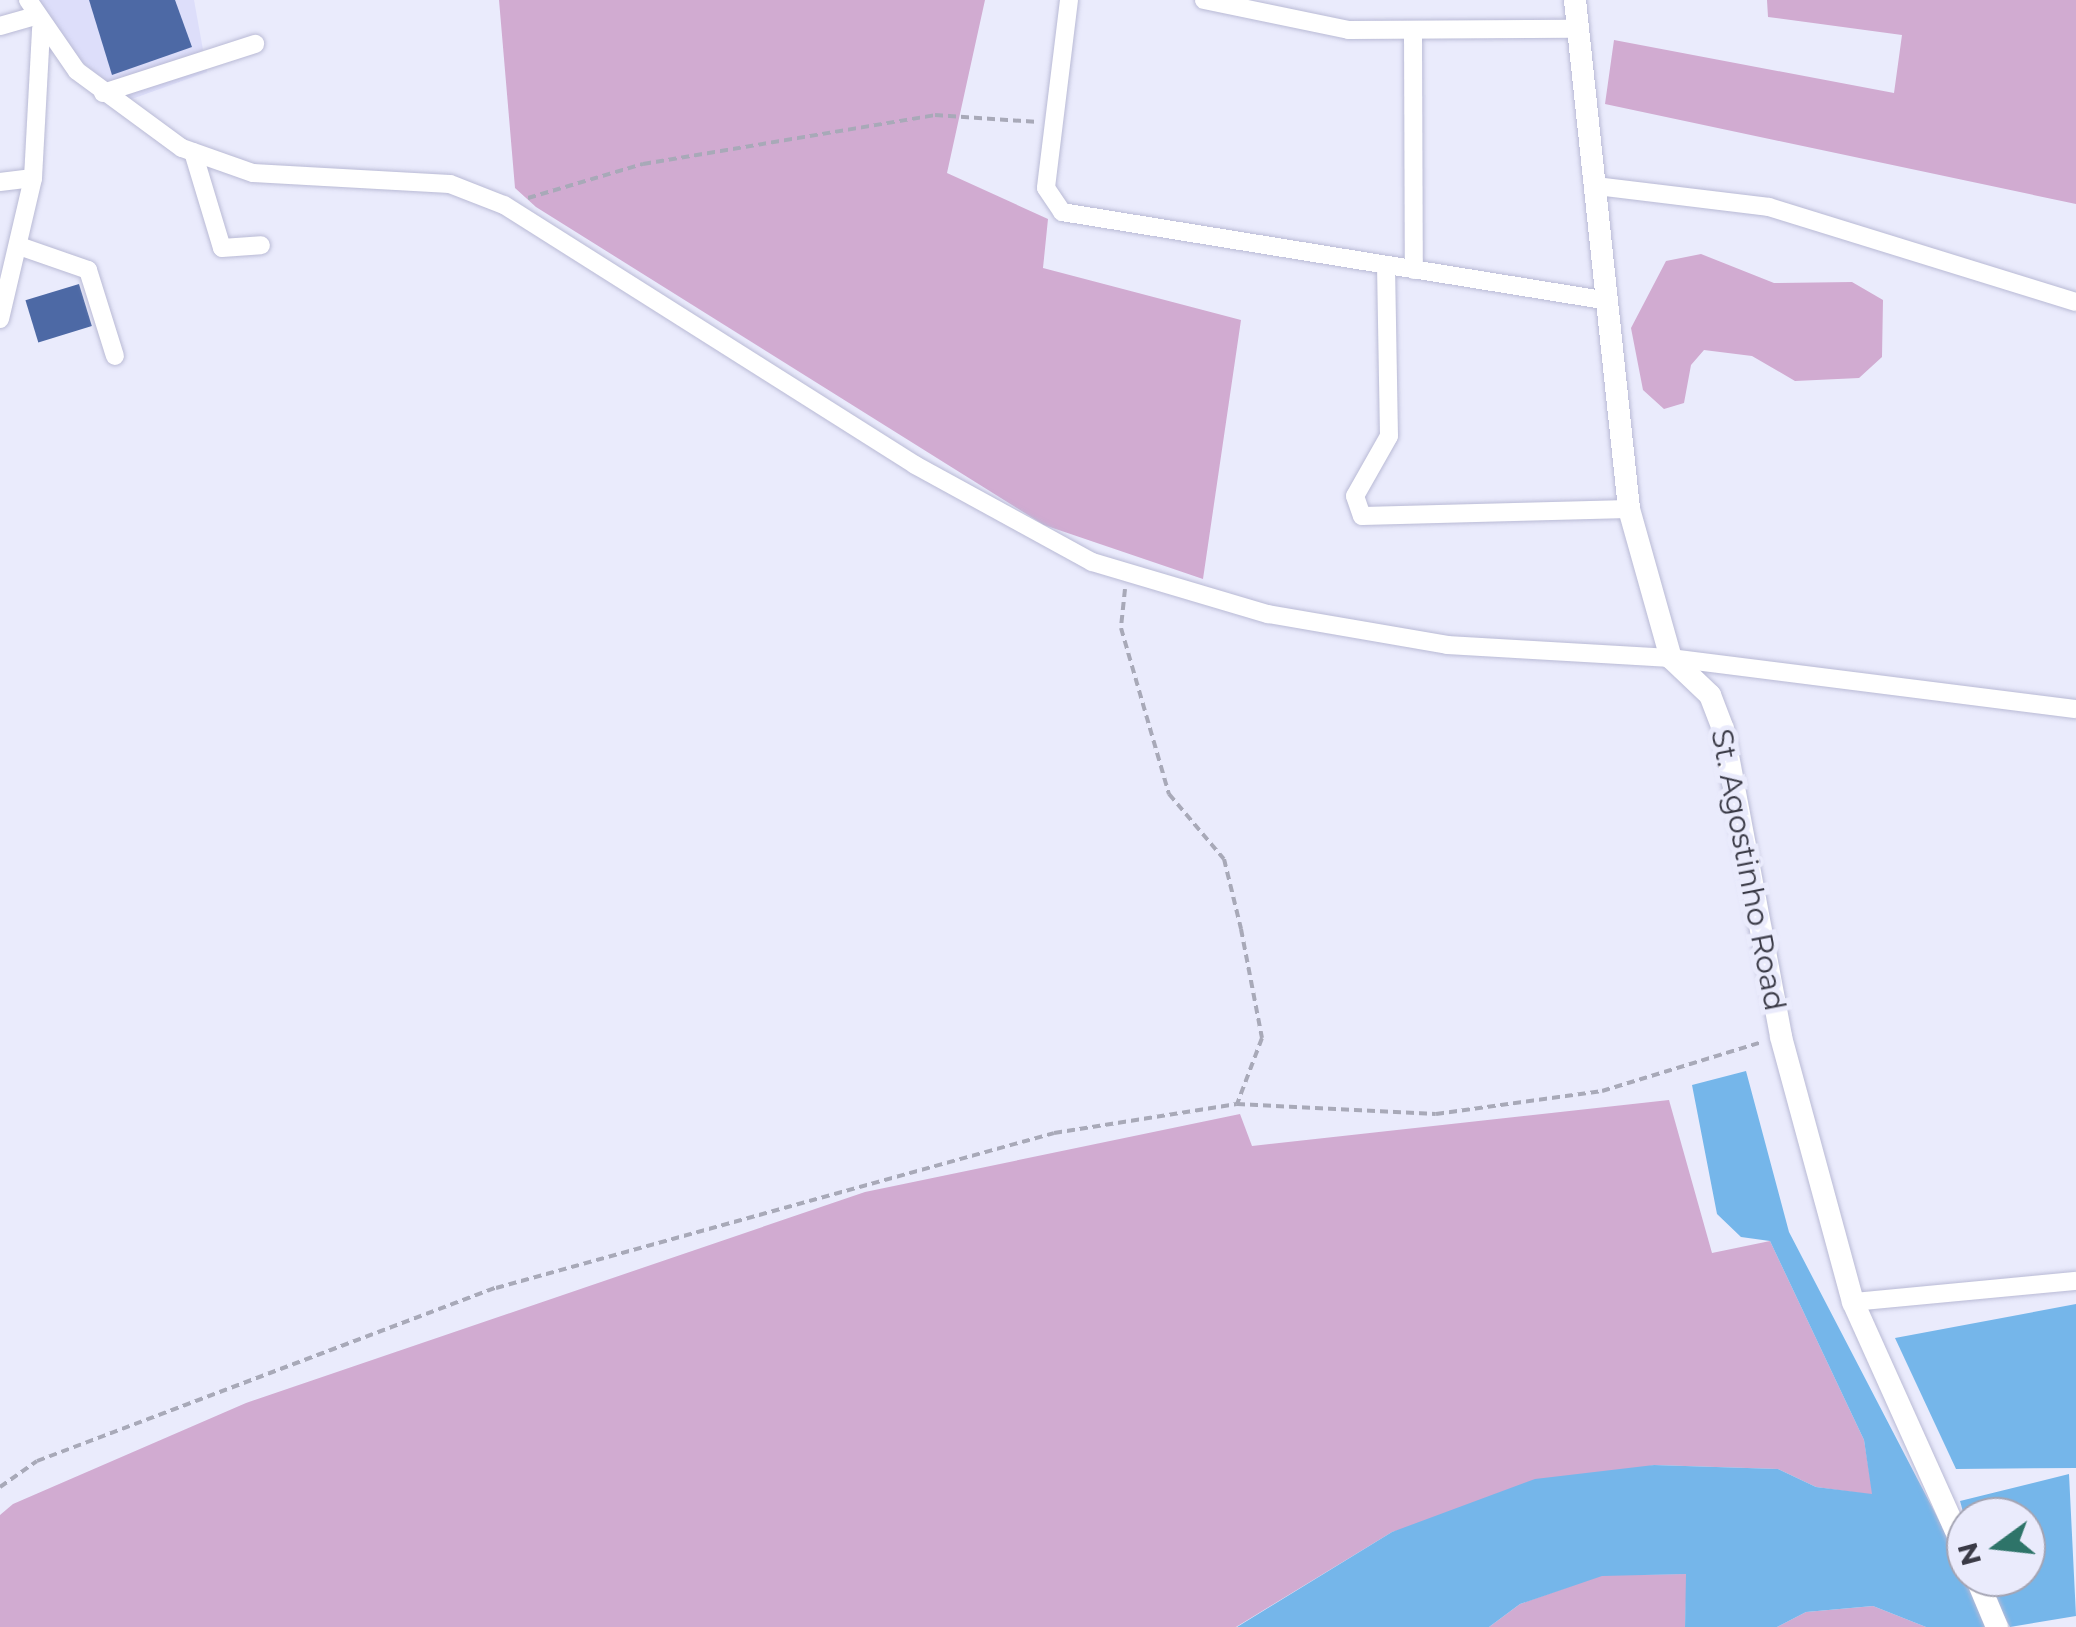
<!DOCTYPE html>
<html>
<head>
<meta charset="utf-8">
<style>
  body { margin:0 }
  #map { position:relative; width:2076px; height:1627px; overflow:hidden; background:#eaebfc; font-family:Montserrat,sans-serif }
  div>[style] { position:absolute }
  .built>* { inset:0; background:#dddefa }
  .green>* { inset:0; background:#d1abd1 }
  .water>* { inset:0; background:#75b6ea }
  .building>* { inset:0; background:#4d69a5; transform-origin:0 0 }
  .path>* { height:4px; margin-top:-2px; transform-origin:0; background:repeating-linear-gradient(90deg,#a8a9b8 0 8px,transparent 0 13px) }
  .roads { filter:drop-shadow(0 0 2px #b9bad5) drop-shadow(0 0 2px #b9bad5) }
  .minor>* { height:18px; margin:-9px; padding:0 9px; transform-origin:9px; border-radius:9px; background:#fff }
  .major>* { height:22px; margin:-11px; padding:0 11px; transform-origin:11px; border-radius:11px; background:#fff }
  span { translate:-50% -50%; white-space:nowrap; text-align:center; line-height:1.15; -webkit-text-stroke:10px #eaebfc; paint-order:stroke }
  .street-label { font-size:30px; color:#3a3a46 }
  .north { position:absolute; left:1946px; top:1497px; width:100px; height:100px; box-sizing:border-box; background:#eaebfc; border:2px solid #a4a4b3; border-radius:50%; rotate:255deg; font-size:28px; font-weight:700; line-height:40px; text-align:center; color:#3a3a46 }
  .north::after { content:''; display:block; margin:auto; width:35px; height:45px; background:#2e7469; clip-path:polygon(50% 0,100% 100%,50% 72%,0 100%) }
</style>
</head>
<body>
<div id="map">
  <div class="built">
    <div style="clip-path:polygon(40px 0,194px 0,207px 72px,129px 100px,56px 41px)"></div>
  </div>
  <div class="green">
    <div style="clip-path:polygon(499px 0,985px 0,947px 173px,1048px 219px,1043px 268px,1241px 320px,1203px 579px,1044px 525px,536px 207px,515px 188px)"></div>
    <div style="clip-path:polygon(1767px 0,2076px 0,2076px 204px,1605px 104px,1614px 40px,1894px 93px,1902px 35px,1768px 17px)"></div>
    <div style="clip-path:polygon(1701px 254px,1774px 283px,1852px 282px,1883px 300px,1882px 357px,1859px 378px,1795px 381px,1752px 356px,1704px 350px,1691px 365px,1684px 403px,1664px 409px,1643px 390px,1631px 328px,1666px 261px)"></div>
    <div style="clip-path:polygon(1669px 1100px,1712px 1253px,1770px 1241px,1864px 1440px,1873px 1495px,1816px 1487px,1778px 1469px,1654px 1465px,1392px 1532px,1236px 1627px,0 1627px,0 1515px,13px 1504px,246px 1403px,865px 1192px,1240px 1114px,1252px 1146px)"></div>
    <div style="clip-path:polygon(1687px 1574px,1685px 1627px,1489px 1627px,1520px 1604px,1602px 1575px)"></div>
    <div style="clip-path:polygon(1873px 1606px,1926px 1627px,1777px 1627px,1806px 1612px)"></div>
  </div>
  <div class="water">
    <div style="clip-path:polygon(1746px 1071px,1789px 1232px,1957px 1555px,1966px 1552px,1966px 1577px,2026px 1577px,2026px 1517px,1966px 1523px,1960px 1501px,2069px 1474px,2076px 1616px,2010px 1627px,1993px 1595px,1986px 1627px,1926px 1627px,1873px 1606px,1806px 1612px,1777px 1627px,1685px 1627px,1686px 1574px,1602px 1576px,1520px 1604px,1489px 1627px,1237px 1627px,1392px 1532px,1535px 1479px,1654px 1465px,1778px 1469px,1816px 1487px,1872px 1494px,1864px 1440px,1770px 1241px,1741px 1237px,1717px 1214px,1692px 1085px)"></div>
    <div style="clip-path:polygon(2076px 1304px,2076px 1468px,1956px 1469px,1895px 1338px)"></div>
  </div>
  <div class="building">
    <div style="clip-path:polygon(89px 0,175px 0,192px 47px,112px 75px)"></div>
    <div style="left:79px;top:284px;width:44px;height:56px;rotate:73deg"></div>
  </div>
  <div class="path">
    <div style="left:528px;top:198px;width:120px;rotate:-16.5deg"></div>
    <div style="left:643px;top:164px;width:296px;rotate:-9.5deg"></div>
    <div style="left:935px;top:115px;width:104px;rotate:3.9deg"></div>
    <div style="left:1125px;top:589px;width:39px;rotate:96deg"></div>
    <div style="left:1121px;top:628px;width:173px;rotate:73.9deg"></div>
    <div style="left:1169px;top:794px;width:85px;rotate:49.8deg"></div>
    <div style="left:1224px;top:859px;width:72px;rotate:76.3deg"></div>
    <div style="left:1241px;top:929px;width:111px;rotate:79.1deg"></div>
    <div style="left:1262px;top:1038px;width:71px;rotate:110.7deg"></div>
    <div style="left:0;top:1487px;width:45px;rotate:-35.1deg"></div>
    <div style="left:37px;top:1461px;width:491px;rotate:-20.7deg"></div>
    <div style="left:496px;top:1288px;width:579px;rotate:-15.52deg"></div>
    <div style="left:1054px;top:1133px;width:185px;rotate:-9deg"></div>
    <div style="left:1237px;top:1104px;width:199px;rotate:2.9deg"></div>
    <div style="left:1436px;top:1114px;width:168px;rotate:-7.9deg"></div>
    <div style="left:1602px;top:1091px;width:167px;rotate:-17deg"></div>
  </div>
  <div class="roads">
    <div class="minor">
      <div style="left:28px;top:0;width:86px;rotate:55.4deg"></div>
      <div style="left:77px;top:71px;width:130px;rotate:36.3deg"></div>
      <div style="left:182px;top:148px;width:75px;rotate:19.4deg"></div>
      <div style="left:253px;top:173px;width:197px;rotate:3.2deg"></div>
      <div style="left:450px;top:184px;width:58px;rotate:21.3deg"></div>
      <div style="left:504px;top:205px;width:486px;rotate:32.3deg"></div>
      <div style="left:915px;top:465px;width:202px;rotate:28.7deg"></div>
      <div style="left:1092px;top:562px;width:184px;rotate:16.5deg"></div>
      <div style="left:1268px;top:614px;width:182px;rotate:9.8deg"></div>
      <div style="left:1447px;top:645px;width:224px;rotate:3.3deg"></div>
      <div style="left:1671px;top:658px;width:408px;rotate:7.2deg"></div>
      <div style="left:1069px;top:0;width:189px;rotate:97deg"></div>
      <div style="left:1046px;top:188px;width:29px;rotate:56deg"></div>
      <div style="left:1062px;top:212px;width:554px;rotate:9.24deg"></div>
      <div style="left:1204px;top:0;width:148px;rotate:11.7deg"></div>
      <div style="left:1349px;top:30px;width:225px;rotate:-0.3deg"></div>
      <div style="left:0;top:26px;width:37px;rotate:-16deg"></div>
      <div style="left:1413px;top:33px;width:237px;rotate:89.8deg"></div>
      <div style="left:103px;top:93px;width:160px;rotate:-17.9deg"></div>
      <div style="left:193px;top:152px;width:100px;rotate:73.2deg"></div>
      <div style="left:222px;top:248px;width:39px;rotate:-4deg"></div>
      <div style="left:0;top:182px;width:33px;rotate:-7deg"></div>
      <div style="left:1596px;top:186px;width:174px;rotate:6.9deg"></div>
      <div style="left:1769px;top:207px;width:321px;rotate:17.2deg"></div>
      <div style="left:22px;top:247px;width:70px;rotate:19.2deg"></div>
      <div style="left:88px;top:270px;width:90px;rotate:72.6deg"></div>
      <div style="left:1386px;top:265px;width:171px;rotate:89deg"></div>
      <div style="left:1389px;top:436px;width:69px;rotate:119.5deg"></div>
      <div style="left:1355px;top:496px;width:21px;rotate:71deg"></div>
      <div style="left:1362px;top:516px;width:267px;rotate:-1.5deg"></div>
      <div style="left:0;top:319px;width:145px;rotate:-76.8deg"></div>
      <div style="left:33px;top:178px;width:150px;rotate:-86.9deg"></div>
      <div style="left:1853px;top:1302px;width:224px;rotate:-5.4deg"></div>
    </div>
    <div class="major">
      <div style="left:1575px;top:0;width:512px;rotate:83.94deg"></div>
      <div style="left:1629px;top:509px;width:155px;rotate:74.3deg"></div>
      <div style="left:1671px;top:658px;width:54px;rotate:43.5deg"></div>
      <div style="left:1710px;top:695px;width:36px;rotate:69deg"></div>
      <div style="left:1723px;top:729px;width:313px;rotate:79.3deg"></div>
      <div style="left:1781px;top:1037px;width:275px;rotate:74.8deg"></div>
      <div style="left:1853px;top:1302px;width:276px;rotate:65.8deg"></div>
      <div style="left:1976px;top:1577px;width:54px;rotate:67.2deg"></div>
    </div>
  </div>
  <div class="street-label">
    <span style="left:1748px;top:870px;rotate:79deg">St. Agostinho Road</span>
  </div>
  <div class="north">N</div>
</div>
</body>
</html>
